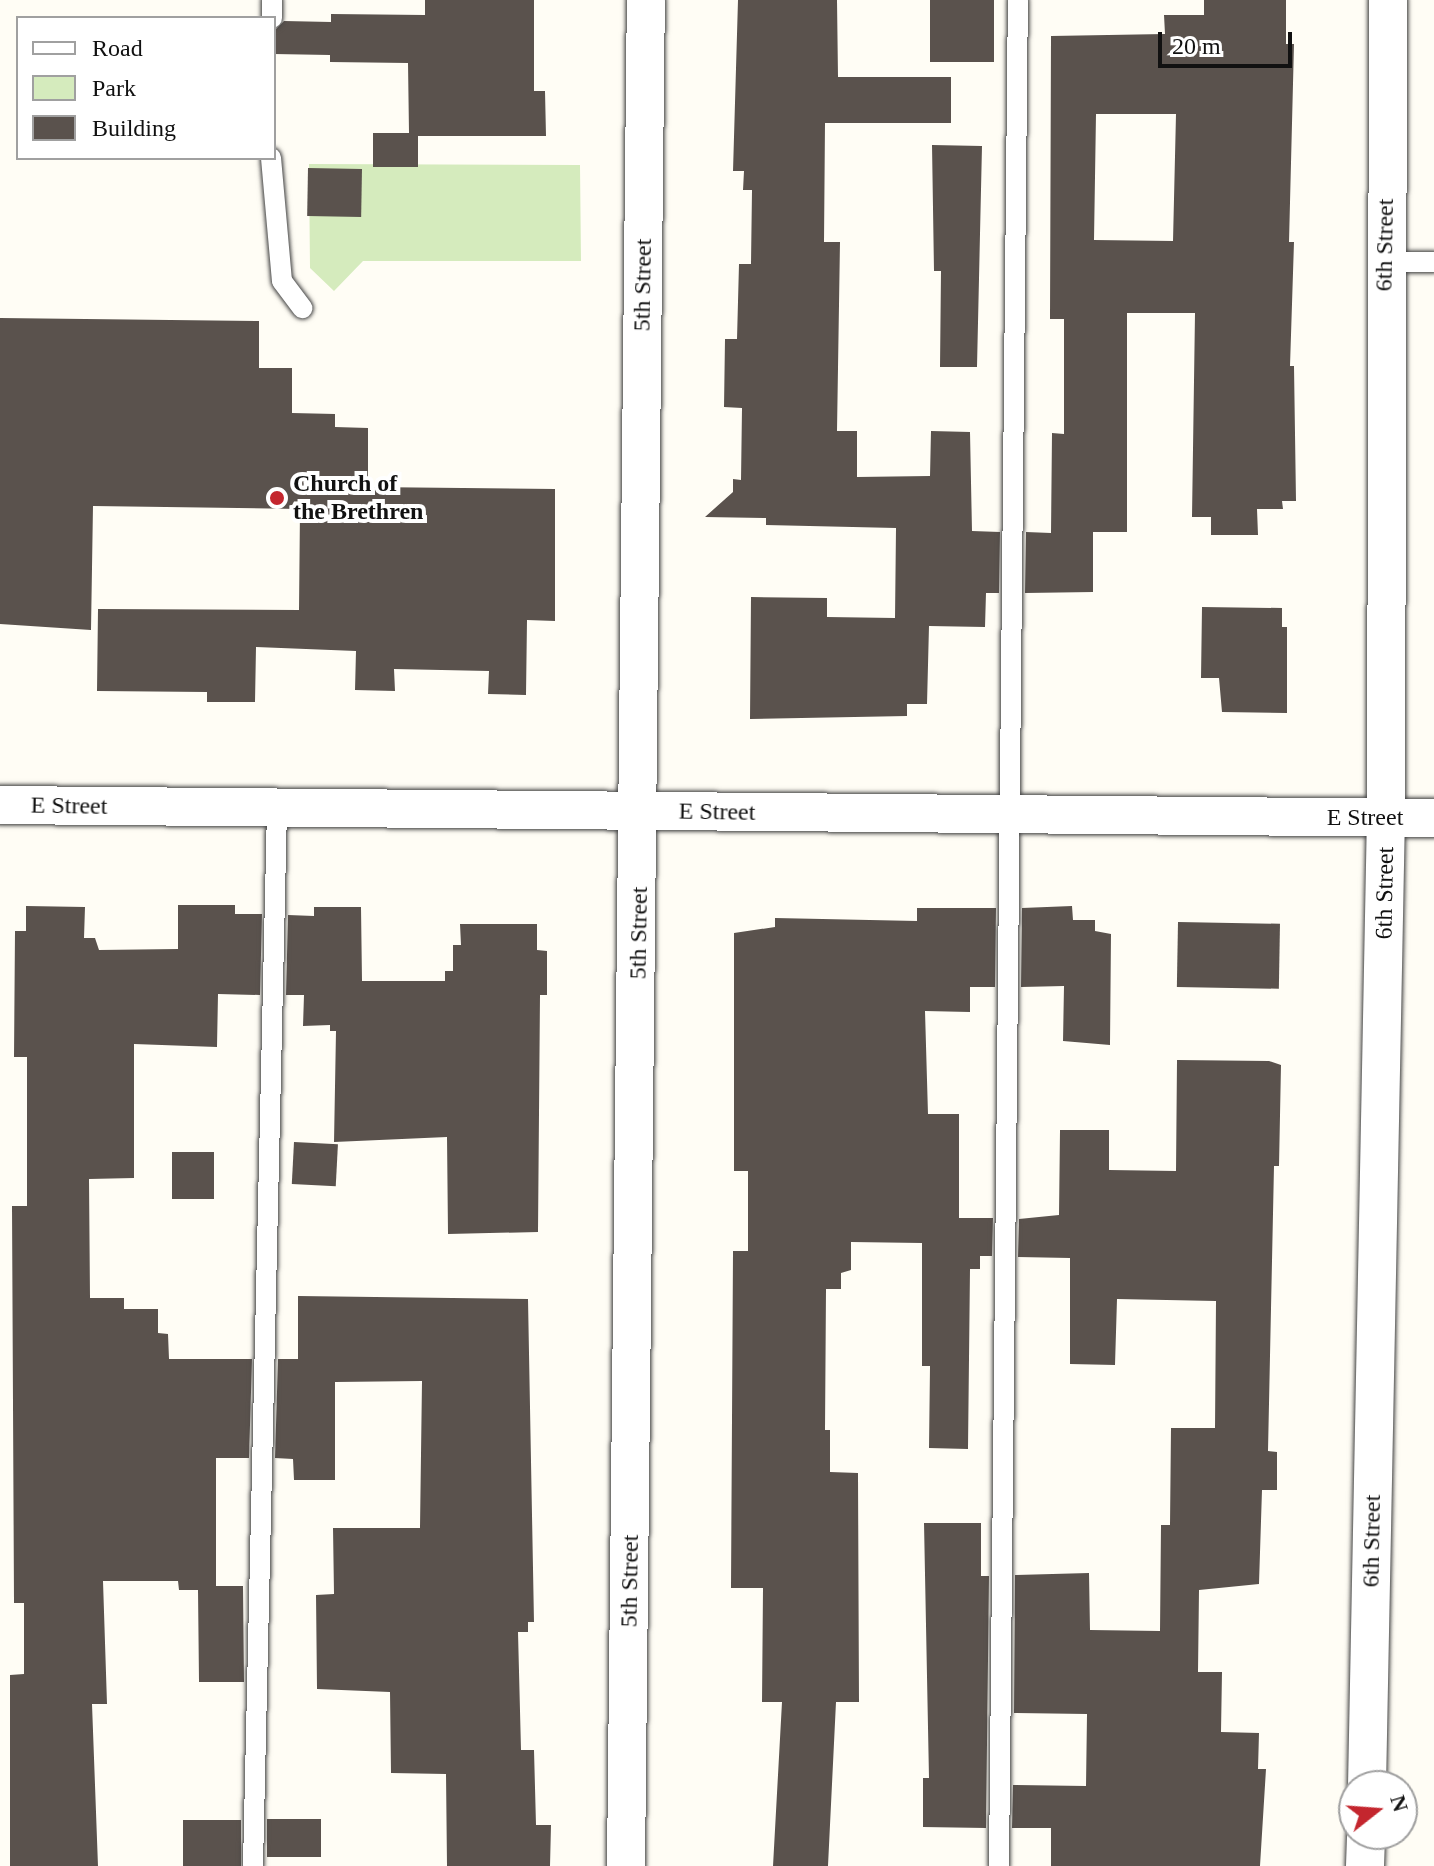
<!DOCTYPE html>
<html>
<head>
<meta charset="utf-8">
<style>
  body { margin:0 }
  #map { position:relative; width:1434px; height:1866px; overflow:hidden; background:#fffdf5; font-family:Georgia,serif }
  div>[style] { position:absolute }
  .green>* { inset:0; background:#d5ebbd }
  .building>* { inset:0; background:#5a524d; transform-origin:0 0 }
  .roads { filter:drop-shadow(0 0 2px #444) drop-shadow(0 0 2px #444) }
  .service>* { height:20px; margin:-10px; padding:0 10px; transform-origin:10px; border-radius:10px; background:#fff }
  .minor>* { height:38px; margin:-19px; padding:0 19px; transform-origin:19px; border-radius:19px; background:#fff }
  .dots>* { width:22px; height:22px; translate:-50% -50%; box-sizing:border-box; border:4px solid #fff; border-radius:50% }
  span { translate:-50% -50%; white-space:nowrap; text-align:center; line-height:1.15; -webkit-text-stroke:8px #fff; paint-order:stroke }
  .street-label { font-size:24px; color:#111 }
  .poi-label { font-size:24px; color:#111; font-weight:700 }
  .left { translate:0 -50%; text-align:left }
  .legend { position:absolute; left:16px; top:16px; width:260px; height:144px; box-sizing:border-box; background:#fff; border:2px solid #a0a0a0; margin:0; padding:10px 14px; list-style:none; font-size:24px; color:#111 }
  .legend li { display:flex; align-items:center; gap:16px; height:40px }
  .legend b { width:40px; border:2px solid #a0a0a0 }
  .north { position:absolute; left:1338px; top:1770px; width:80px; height:80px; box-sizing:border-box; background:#fff; border:2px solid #a0a0a0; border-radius:50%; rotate:73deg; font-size:22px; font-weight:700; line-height:32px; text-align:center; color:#111 }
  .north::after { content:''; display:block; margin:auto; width:28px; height:36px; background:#c4262e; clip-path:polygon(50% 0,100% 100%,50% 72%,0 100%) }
  .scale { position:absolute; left:1158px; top:32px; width:134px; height:36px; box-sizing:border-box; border:4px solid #111; border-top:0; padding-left:10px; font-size:24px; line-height:28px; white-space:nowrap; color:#111; -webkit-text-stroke:6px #fff; paint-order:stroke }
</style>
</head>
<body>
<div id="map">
  <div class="green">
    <div style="clip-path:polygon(309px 164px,580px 165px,581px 261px,363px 261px,334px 291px,310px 268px)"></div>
  </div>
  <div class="building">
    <div style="clip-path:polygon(425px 0,534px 0,534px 91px,545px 91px,546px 136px,418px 136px,418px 167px,373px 167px,373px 133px,409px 133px,408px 63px,330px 62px,330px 55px,274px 54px,274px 31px,284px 21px,331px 22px,331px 14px,425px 15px)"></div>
    <div style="clip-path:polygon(738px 0,837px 0,838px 77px,951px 77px,951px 123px,825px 123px,824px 242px,840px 242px,837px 431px,857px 431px,857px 477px,930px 476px,931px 431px,970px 432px,972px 531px,1000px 532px,999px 593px,986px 593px,985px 627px,929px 626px,927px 704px,907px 704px,907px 716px,750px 719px,751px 597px,827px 598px,827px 617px,895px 618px,896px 528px,766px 525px,766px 518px,705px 517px,733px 492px,733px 479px,741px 480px,742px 408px,724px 407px,725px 339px,737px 339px,739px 264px,751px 264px,752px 190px,743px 190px,744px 171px,733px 171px)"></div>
    <div style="left:930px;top:0;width:64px;height:62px"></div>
    <div style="clip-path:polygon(evenodd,1204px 0,1286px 0,1286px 44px,1294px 44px,1289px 242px,1294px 242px,1290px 366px,1294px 366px,1296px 501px,1282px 501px,1283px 509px,1257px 509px,1258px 535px,1211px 535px,1211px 517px,1192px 517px,1195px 313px,1127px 313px,1127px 532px,1093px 532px,1093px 592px,1025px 593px,1026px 532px,1051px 533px,1052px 433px,1064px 434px,1064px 319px,1050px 319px,1051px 36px,1165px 34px,1164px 15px,1204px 15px,1204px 0,1096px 114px,1176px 114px,1173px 241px,1094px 240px,1096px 114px)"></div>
    <div style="clip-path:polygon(932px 145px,982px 146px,977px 367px,940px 367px,941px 271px,934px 271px)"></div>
    <div style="left:308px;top:168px;width:54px;height:48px;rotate:1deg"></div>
    <div style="clip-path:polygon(0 318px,259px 321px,259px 368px,292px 368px,292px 413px,335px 414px,335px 427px,368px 428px,368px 487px,555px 489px,555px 621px,527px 620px,526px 695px,488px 694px,489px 671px,394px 669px,395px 691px,355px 690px,356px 651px,256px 647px,255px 702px,207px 702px,207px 692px,97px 691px,98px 609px,299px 610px,300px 509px,93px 506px,91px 630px,0 624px)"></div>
    <div style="clip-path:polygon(1202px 607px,1282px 608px,1282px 627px,1287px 627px,1287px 713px,1222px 712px,1219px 678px,1201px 678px)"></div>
    <div style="clip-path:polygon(178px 905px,235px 905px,235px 914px,262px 914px,260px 995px,218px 994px,217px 1047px,134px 1044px,134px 1178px,89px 1179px,90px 1298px,124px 1298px,124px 1309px,158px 1309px,158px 1333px,168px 1334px,169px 1359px,252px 1359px,249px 1458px,216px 1458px,216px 1586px,243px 1586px,244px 1682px,199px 1682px,198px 1590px,179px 1590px,178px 1581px,103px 1581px,107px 1704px,92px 1704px,98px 1866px,10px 1866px,10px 1675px,24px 1674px,24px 1603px,14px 1603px,12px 1206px,27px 1206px,27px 1057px,14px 1057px,15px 931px,26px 931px,26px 906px,85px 907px,84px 938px,95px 938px,99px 950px,178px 949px)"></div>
    <div style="clip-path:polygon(1072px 906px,1073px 920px,1095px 920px,1095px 931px,1111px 934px,1110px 1045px,1063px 1041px,1064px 986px,1021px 987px,1022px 908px)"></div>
    <div style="clip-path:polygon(314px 907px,361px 907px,362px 981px,445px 981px,445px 971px,453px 971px,453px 945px,461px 945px,460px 924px,537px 924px,537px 950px,547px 951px,547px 995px,540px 995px,538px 1232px,448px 1234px,447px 1137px,334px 1142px,336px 1031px,330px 1031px,330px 1025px,303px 1026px,304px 995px,286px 995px,288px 915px,314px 916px)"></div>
    <div style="clip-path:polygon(917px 908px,996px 908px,995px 987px,970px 987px,970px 1012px,925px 1011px,928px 1114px,959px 1114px,959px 1218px,993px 1218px,992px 1256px,980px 1256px,980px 1269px,970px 1269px,968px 1449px,929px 1448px,930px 1366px,922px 1366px,922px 1243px,851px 1242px,851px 1270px,841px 1273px,841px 1289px,826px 1289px,825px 1430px,830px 1430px,830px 1472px,858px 1473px,859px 1702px,836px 1702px,828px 1866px,773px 1866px,782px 1702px,762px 1702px,763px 1588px,731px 1588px,733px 1251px,748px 1251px,748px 1171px,734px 1171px,734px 933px,775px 927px,775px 918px,917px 921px)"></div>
    <div style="left:1178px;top:922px;width:102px;height:65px;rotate:1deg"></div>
    <div style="clip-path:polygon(1177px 1060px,1269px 1061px,1281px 1065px,1279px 1166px,1274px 1166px,1268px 1451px,1277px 1452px,1277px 1490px,1262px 1490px,1259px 1584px,1199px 1590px,1198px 1672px,1222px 1672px,1221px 1732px,1259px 1733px,1258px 1769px,1266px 1769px,1260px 1866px,1051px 1866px,1051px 1828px,1012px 1828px,1013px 1785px,1086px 1786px,1087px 1714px,1014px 1713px,1015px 1575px,1089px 1573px,1090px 1630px,1160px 1631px,1161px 1525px,1170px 1525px,1171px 1428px,1215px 1428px,1216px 1301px,1117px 1299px,1115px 1365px,1070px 1364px,1070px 1258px,1018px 1257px,1019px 1219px,1059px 1215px,1060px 1130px,1109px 1130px,1109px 1170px,1176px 1171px)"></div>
    <div style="left:294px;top:1142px;width:44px;height:42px;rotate:3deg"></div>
    <div style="left:172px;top:1152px;width:42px;height:47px"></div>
    <div style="clip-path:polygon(298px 1296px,528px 1299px,534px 1622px,528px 1622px,528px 1632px,518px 1632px,521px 1750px,534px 1750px,536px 1825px,551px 1825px,550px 1866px,447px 1866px,446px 1774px,391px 1773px,390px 1692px,317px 1689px,316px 1595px,334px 1594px,333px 1528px,420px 1528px,422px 1381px,335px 1382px,335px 1480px,294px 1480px,293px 1459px,275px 1458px,278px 1359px,298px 1359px)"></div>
    <div style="clip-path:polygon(924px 1523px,981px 1523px,981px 1576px,989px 1576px,986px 1828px,923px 1827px,923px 1778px,929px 1778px)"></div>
    <div style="left:267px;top:1819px;width:54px;height:38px"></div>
    <div style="left:183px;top:1820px;width:58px;height:46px"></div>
  </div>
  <div class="roads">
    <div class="service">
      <div style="left:272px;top:18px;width:18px;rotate:-90deg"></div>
      <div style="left:271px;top:158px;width:123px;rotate:84.9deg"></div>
      <div style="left:282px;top:281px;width:34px;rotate:53deg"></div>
      <div style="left:1384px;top:262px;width:50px"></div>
      <div style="left:253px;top:1866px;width:1055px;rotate:-88.7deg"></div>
      <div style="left:999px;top:1866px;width:1866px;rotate:-89.42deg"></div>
    </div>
    <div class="minor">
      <div style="left:0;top:805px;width:1434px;rotate:0.52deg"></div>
      <div style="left:1367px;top:1786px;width:968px;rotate:-88.88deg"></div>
      <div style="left:1386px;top:818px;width:818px;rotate:-89.86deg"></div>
      <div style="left:626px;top:1866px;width:1866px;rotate:-89.39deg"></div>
      <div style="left:1365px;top:1866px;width:32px;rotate:-88deg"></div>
    </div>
  </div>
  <div class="dots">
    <div style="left:277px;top:498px;background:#c4262e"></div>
  </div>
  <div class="street-label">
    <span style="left:1385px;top:245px;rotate:-89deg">6th Street</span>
    <span style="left:643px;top:285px;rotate:-89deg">5th Street</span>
    <span style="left:69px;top:806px;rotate:1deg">E Street</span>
    <span style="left:717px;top:812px;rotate:1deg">E Street</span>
    <span style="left:1365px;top:818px">E Street</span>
    <span style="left:1385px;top:893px;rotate:-89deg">6th Street</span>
    <span style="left:639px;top:933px;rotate:-89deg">5th Street</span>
    <span style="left:1372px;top:1541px;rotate:-89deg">6th Street</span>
    <span style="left:630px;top:1581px;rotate:-89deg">5th Street</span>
  </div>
  <div class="poi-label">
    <span class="left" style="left:293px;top:498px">Church of<br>the Brethren</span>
  </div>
  <ul class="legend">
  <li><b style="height:10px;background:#fff"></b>Road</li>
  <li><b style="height:22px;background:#d5ebbd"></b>Park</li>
  <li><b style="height:22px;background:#5a524d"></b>Building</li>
  </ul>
  <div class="north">N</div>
  <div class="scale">20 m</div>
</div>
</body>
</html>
